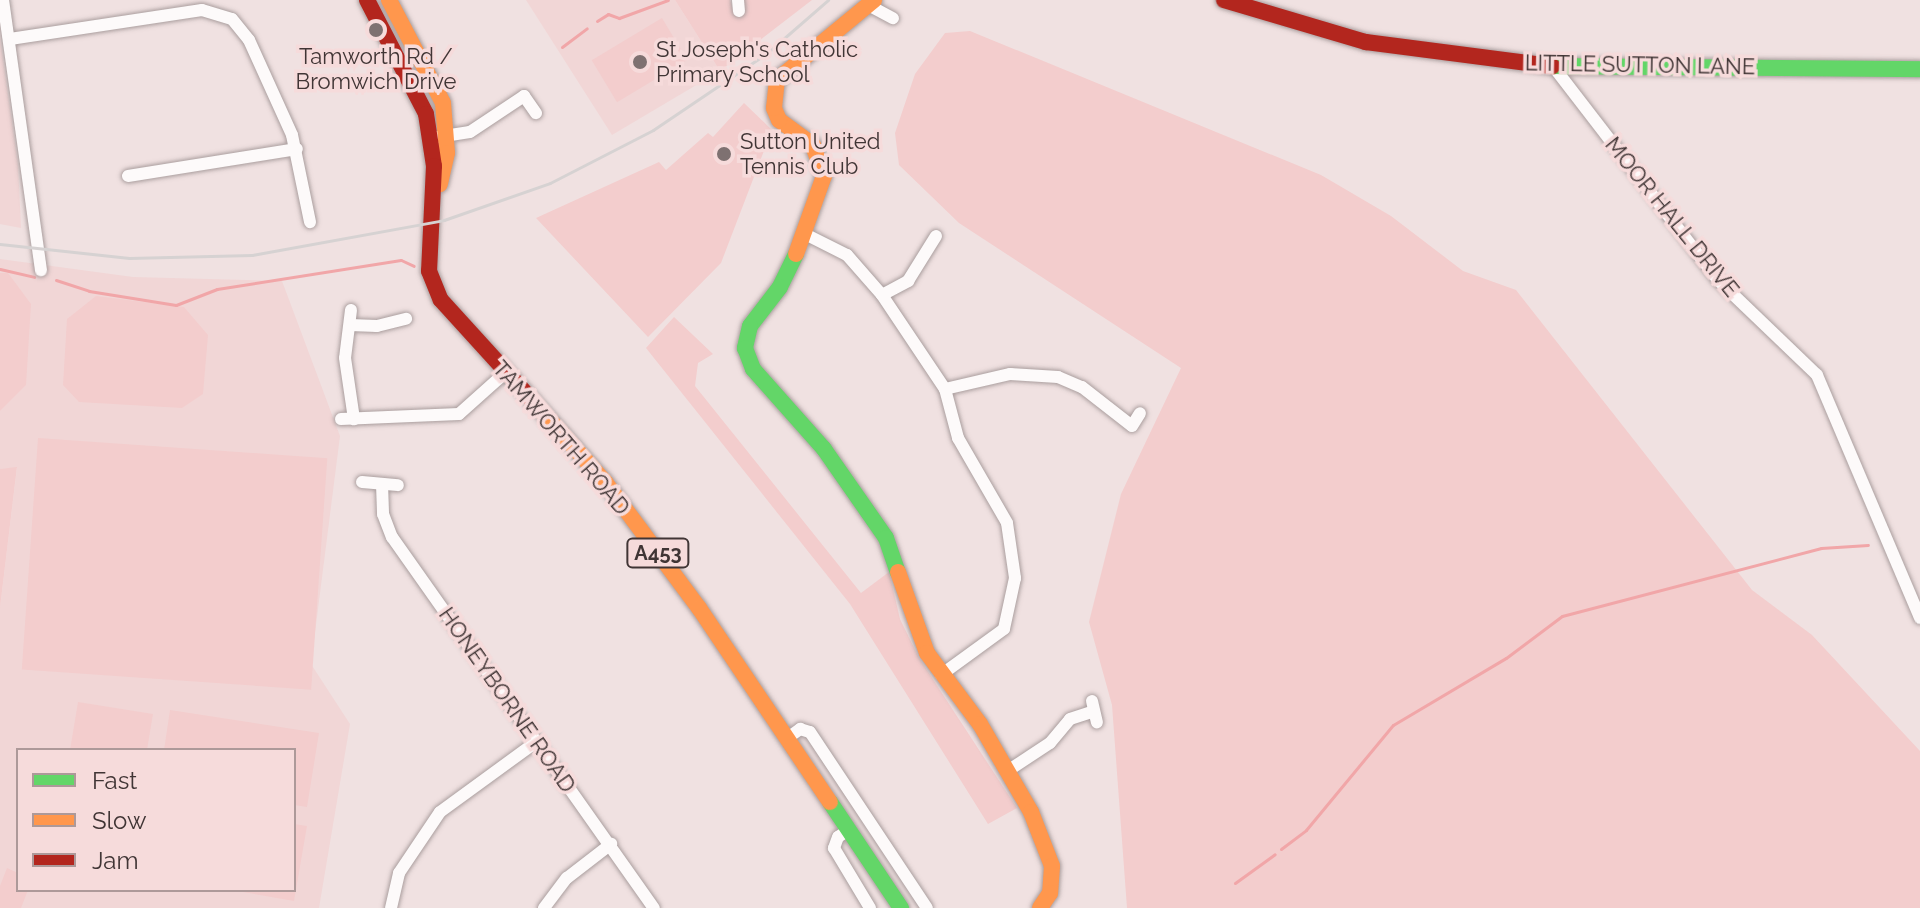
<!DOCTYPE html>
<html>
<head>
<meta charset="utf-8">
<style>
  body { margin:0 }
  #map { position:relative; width:1920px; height:908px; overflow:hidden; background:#f0e1e1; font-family:Raleway,sans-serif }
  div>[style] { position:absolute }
  .built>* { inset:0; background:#f1d6d6 }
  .green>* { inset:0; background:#f3cdcd; transform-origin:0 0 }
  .stream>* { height:3px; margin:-1.5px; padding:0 1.5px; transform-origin:1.5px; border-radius:1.5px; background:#f1a6a8 }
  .roads { filter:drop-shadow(0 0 2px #aa9e9e) drop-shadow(0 0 2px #aa9e9e) }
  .street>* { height:12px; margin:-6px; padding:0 6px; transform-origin:6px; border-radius:6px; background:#fdfafa }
  .fast>* { height:16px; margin:-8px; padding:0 8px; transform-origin:8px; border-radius:8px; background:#63d668 }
  .slow>* { height:16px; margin:-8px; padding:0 8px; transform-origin:8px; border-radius:8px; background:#ff974d }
  .jam>* { height:16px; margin:-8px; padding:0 8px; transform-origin:8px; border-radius:8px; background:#b3261e }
  .rail>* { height:3px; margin:-1.5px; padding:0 1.5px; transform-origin:1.5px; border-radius:1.5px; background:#d6d2d2 }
  .dots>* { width:22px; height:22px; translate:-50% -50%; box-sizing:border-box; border:4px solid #f6dbdb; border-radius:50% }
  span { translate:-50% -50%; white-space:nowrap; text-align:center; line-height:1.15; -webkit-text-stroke:7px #f6dbdb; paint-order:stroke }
  .shield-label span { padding:2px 6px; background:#f6dbdb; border:2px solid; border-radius:6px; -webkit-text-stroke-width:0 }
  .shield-label { font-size:20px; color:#403535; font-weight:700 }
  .poi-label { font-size:22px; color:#403535 }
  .left { translate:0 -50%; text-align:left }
  .street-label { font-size:22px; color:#403535 }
  .legend { position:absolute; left:16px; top:748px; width:280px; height:144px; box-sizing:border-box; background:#f6dbdb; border:2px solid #ad9999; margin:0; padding:10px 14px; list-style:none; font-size:24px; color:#403535 }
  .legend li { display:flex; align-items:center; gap:16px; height:40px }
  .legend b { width:40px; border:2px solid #ad9999 }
</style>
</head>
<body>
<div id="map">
  <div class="built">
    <div style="clip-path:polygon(526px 0,675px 0,720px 71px,612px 135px)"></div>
    <div style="clip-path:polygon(0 38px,18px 164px,21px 228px,0 224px)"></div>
    <div style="clip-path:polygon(evenodd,0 259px,133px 277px,282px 281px,340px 436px,311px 664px,350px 724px,319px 908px,0 908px,0 608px,17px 468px,0 469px,0 259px,18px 750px,294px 750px,294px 890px,18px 890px,18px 750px)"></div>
  </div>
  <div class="green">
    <div style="clip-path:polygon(675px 0,730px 0,735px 15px,742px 16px,743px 0,812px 0,720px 71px)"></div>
    <div style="left:662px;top:18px;width:49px;height:82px;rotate:59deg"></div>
    <div style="clip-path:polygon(970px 31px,1321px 175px,1391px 216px,1463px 271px,1516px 290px,1752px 590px,1812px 635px,1920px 751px,1920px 908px,1127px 908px,1112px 705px,1089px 622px,1121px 494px,1181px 368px,959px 223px,899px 165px,895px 133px,915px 74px,945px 33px)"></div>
    <div style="clip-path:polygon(744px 103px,772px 130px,721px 263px,648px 337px,536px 218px,659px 162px,666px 170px,708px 133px,713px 137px)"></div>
    <div style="clip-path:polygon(0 273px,8px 273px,31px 304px,26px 385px,0 411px)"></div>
    <div style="clip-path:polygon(96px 296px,184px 307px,208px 335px,203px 394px,182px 408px,79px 402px,63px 385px,67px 319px)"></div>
    <div style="clip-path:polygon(674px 317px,713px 354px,698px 363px,695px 386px,861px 593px,889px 572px,900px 619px,919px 658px,1017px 808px,988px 824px,850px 604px,646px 348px)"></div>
    <div style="left:38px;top:438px;width:290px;height:232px;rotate:4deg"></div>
    <div style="clip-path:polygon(17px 467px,0 608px,0 469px)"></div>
    <div style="clip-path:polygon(78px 702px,153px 714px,147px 750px,70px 750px)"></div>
    <div style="clip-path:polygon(170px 710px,319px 733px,307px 807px,294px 805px,294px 750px,164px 750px)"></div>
    <div style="clip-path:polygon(294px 824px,307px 826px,294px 901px,231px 890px,294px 890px)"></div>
    <div style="clip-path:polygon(7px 868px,18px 873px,18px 890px,28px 890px,21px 908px,0 908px,0 886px)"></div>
  </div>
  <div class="stream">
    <div style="left:597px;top:21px;width:13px;rotate:-32deg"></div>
    <div style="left:608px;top:14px;width:12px;rotate:20deg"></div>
    <div style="left:619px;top:18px;width:52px;rotate:-20.2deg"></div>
    <div style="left:562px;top:47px;width:31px;rotate:-37deg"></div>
    <div style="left:0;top:269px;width:35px;rotate:13deg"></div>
    <div style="left:56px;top:280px;width:35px;rotate:18deg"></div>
    <div style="left:89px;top:291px;width:88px;rotate:9.1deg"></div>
    <div style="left:176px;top:305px;width:44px;rotate:-21.3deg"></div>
    <div style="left:217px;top:289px;width:186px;rotate:-9deg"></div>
    <div style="left:401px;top:260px;width:14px;rotate:25deg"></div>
    <div style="left:1281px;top:849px;width:31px;rotate:-37deg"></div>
    <div style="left:1306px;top:830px;width:136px;rotate:-50.4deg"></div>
    <div style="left:1393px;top:725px;width:131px;rotate:-30.7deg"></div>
    <div style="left:1506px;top:658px;width:70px;rotate:-36.9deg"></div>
    <div style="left:1562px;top:616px;width:268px;rotate:-14.7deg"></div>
    <div style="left:1821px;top:548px;width:47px;rotate:-3.7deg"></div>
    <div style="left:1235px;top:883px;width:49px;rotate:-35.9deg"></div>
  </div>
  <div class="roads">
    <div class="street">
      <div style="left:3px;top:0;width:273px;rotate:82deg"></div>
      <div style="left:738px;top:0;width:11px;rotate:85deg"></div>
      <div style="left:870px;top:6px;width:26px;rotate:28deg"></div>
      <div style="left:10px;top:39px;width:194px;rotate:-8.6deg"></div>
      <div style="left:202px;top:10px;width:31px;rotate:17deg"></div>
      <div style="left:232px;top:19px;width:27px;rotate:51deg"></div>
      <div style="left:249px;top:40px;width:104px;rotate:65.6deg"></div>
      <div style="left:292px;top:135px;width:89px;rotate:78.3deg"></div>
      <div style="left:1553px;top:66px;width:270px;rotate:52.4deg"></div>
      <div style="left:1718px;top:280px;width:137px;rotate:43.8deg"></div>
      <div style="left:1817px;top:375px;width:264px;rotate:67deg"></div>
      <div style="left:438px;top:137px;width:32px;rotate:-9deg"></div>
      <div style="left:470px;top:132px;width:65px;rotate:-33.7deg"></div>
      <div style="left:524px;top:96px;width:21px;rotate:55deg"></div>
      <div style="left:128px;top:176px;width:171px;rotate:-9.1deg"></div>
      <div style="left:805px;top:234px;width:47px;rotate:26.6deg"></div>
      <div style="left:847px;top:255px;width:53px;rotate:48.8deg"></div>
      <div style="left:882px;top:295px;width:113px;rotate:56.2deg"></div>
      <div style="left:945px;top:389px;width:51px;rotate:75.1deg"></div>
      <div style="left:958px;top:438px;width:98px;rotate:60deg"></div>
      <div style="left:1007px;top:523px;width:56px;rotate:81.7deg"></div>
      <div style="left:1015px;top:578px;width:52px;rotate:102.2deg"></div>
      <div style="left:1004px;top:629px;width:78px;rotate:143.9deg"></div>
      <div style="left:882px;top:295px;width:30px;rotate:-28deg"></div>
      <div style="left:908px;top:281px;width:53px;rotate:-58.1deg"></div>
      <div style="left:351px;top:310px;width:48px;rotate:97.1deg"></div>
      <div style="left:345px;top:358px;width:62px;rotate:81.6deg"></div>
      <div style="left:350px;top:325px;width:27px;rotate:2deg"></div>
      <div style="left:377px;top:326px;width:30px;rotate:-14deg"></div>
      <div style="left:945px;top:389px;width:67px;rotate:-13deg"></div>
      <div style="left:1010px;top:374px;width:48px;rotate:3.6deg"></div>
      <div style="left:1058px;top:377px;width:26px;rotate:23deg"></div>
      <div style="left:1082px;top:387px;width:63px;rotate:38deg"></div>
      <div style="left:1132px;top:426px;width:15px;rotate:-58deg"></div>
      <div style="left:341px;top:419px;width:118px;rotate:-2.4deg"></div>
      <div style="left:459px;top:414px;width:63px;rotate:-41.8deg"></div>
      <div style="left:362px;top:482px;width:36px;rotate:5deg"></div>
      <div style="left:382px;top:484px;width:30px;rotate:88deg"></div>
      <div style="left:383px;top:514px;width:25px;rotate:69deg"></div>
      <div style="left:392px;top:537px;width:454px;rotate:54.8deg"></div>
      <div style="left:1092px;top:701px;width:22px;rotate:77deg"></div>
      <div style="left:789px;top:737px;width:14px;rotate:-36deg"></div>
      <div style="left:800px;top:729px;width:10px;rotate:17deg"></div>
      <div style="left:810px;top:732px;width:211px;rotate:56.4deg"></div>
      <div style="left:1009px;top:770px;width:49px;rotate:-33.4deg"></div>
      <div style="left:1050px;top:743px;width:31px;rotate:-50deg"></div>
      <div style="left:1070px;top:719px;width:25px;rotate:-18deg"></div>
      <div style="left:850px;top:829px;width:14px;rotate:146deg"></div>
      <div style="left:838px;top:837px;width:12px;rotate:110deg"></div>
      <div style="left:834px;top:848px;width:70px;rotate:59deg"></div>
      <div style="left:391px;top:908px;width:36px;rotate:-77deg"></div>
      <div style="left:399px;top:873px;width:73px;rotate:-56.1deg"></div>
      <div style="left:440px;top:812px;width:119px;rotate:-36.1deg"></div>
      <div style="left:544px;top:908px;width:38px;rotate:-53deg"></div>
      <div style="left:567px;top:878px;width:56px;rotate:-37.7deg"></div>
    </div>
    <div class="fast">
      <div style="left:1552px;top:66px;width:368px;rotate:0.5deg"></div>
      <div style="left:796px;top:254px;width:37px;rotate:116deg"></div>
      <div style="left:780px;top:287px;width:49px;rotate:127.6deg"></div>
      <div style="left:750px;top:326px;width:23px;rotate:103deg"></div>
      <div style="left:745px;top:348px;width:22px;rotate:69deg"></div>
      <div style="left:753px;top:369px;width:107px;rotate:48.4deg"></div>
      <div style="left:824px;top:449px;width:108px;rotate:55.1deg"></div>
      <div style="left:886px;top:538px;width:36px;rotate:71deg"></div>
      <div style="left:830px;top:802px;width:128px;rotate:56.2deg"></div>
    </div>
    <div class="slow">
      <div style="left:389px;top:0;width:116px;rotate:62.3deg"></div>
      <div style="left:443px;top:103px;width:50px;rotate:85.4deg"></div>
      <div style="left:447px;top:153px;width:32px;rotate:103deg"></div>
      <div style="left:796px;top:254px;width:83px;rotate:-70.3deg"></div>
      <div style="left:824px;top:176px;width:33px;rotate:-110deg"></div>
      <div style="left:813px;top:145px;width:42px;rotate:-143.7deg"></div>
      <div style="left:779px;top:120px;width:13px;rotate:-113deg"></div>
      <div style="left:774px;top:108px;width:28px;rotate:-84deg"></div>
      <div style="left:777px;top:80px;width:126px;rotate:-39.5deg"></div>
      <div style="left:531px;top:399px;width:111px;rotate:48.3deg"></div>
      <div style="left:605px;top:482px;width:157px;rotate:53.3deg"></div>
      <div style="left:699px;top:608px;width:234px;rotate:56deg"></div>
      <div style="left:898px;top:572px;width:86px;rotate:70.3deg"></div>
      <div style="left:927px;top:653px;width:89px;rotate:53.3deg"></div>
      <div style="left:980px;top:724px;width:102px;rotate:59.9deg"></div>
      <div style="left:1031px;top:812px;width:58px;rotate:68.7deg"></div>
      <div style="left:1052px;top:866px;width:27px;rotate:94deg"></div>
      <div style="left:1050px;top:893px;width:18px;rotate:124deg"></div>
    </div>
    <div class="jam">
      <div style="left:367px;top:0;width:128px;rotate:62.6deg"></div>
      <div style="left:426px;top:114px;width:53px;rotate:81.3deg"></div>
      <div style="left:434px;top:166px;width:105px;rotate:92.7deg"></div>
      <div style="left:429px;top:271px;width:31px;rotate:68deg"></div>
      <div style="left:441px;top:300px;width:134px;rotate:47.7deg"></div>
      <div style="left:1224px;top:0;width:148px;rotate:16.5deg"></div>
      <div style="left:1366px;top:42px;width:188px;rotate:7.4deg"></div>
    </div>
  </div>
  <div class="rail">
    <div style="left:0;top:244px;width:130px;rotate:6.2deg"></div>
    <div style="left:129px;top:258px;width:123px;rotate:-1.4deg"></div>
    <div style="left:252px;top:255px;width:195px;rotate:-10.3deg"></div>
    <div style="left:444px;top:220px;width:112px;rotate:-19.2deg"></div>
    <div style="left:550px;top:183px;width:116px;rotate:-27.2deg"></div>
    <div style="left:653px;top:130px;width:138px;rotate:-34deg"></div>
    <div style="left:767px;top:53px;width:81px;rotate:-41deg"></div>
  </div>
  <div class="dots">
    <div style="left:376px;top:30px;background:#7e7171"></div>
    <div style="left:640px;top:62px;background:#7e7171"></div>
    <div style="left:724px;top:154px;background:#7e7171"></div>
  </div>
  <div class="shield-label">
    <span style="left:658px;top:553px">A453</span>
  </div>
  <div class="poi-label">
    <span class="left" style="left:656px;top:62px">St Joseph's Catholic<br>Primary School</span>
    <span style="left:376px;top:69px">Tamworth Rd /<br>Bromwich Drive</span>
    <span class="left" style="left:740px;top:154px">Sutton United<br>Tennis Club</span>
  </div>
  <div class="street-label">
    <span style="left:1640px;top:65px;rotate:1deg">LITTLE SUTTON LANE</span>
    <span style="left:1672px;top:217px;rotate:51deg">MOOR HALL DRIVE</span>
    <span style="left:561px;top:438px;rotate:49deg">TAMWORTH ROAD</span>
    <span style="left:507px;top:700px;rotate:55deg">HONEYBORNE ROAD</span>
  </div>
  <ul class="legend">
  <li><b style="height:10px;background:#63d668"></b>Fast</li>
  <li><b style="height:10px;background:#ff974d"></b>Slow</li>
  <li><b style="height:10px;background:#b3261e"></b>Jam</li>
  </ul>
</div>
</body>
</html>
